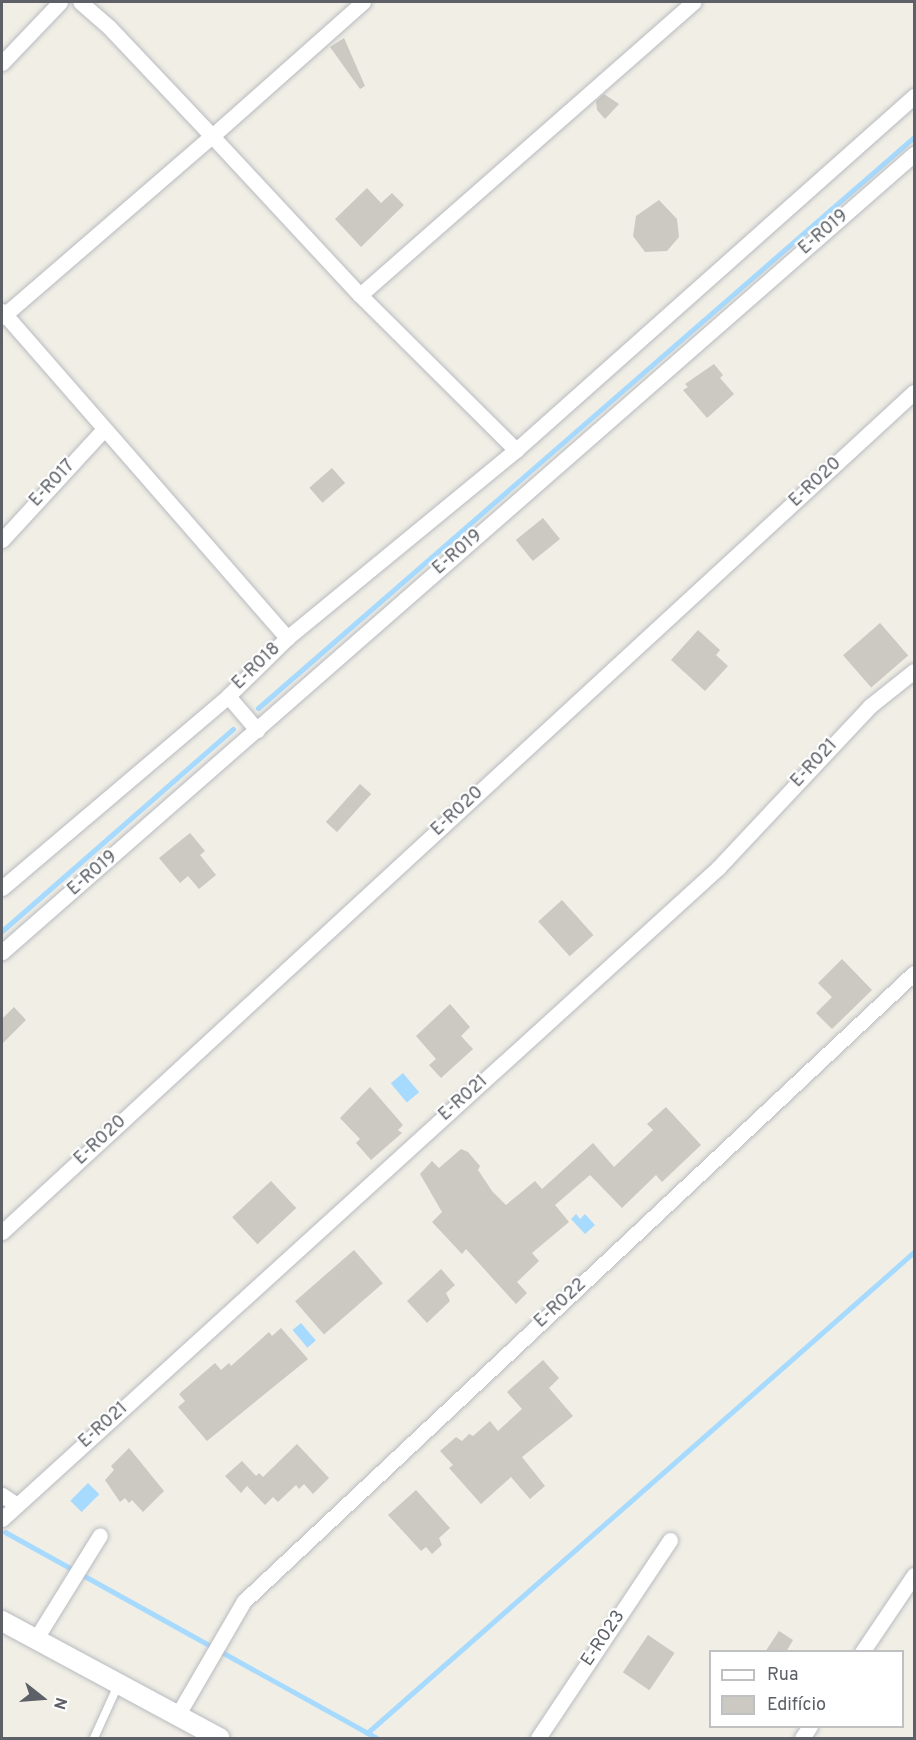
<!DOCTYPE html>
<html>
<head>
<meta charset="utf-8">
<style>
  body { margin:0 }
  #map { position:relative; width:916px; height:1740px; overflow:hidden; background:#f0eee5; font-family:Overpass,sans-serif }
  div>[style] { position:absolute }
  .water>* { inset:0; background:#a6daff; transform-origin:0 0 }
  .stream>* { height:5px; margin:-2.5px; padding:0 2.5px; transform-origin:2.5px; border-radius:2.5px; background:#a6daff }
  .building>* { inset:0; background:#ccc8c2; transform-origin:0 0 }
  .roads { filter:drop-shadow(0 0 2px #b8bbc0) drop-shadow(0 0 2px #b8bbc0) }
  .service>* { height:8px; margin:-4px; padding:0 4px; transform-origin:4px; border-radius:4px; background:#fff }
  .minor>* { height:15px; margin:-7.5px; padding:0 7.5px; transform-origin:7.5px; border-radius:7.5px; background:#fff }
  .tertiary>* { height:20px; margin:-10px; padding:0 10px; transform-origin:10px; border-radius:10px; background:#fff }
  span { translate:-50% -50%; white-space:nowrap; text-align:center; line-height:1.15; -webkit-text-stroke:4.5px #fff; paint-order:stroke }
  .street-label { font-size:18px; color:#5d6167 }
  .frame { position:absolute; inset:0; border:3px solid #5d6167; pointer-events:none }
  .legend { position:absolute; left:709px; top:1650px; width:195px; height:78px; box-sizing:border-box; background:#fff; border:2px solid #bec0c2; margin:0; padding:8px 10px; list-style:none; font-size:18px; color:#5d6167 }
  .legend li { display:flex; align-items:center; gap:12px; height:30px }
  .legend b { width:30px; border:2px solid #bec0c2 }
  .north { position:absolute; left:12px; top:1668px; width:60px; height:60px; -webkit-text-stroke:4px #fff; paint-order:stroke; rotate:107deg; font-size:16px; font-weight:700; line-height:24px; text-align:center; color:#5d6167 }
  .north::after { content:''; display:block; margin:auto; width:21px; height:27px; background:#5d6167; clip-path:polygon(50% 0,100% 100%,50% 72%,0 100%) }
</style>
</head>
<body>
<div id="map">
  <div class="water">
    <div style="left:403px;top:1073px;width:25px;height:16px;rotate:50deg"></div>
    <div style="clip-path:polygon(576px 1214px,580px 1219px,585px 1214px,595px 1225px,585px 1234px,571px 1219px)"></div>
    <div style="left:301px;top:1323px;width:23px;height:11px;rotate:50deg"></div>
    <div style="left:88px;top:1483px;width:16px;height:25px;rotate:45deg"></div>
  </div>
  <div class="stream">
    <div style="left:258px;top:708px;width:870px;rotate:-41.04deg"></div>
    <div style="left:2px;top:931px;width:307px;rotate:-41.2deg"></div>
    <div style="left:5px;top:1532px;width:425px;rotate:29deg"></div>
    <div style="left:367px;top:1733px;width:728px;rotate:-41.33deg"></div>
  </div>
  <div class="building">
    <div style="clip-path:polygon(344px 38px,365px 86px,360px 89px,330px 47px)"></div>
    <div style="clip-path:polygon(604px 94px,619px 104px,605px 119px,597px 110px,596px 101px)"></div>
    <div style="clip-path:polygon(367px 188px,381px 203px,392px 193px,404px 205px,361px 247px,335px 219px)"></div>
    <div style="clip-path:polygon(659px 200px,677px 219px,679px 237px,667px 251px,645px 252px,633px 236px,636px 216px)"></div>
    <div style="clip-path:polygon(714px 364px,723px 375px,720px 378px,734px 394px,707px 418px,683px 390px,688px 387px,685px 384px)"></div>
    <div style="left:332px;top:468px;width:20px;height:30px;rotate:49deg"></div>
    <div style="left:543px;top:518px;width:27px;height:35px;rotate:51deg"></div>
    <div style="left:880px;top:623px;width:43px;height:49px;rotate:49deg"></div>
    <div style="clip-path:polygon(698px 630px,720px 650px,716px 655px,728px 666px,705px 691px,671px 660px)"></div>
    <div style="left:360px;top:784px;width:15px;height:51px;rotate:42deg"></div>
    <div style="clip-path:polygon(190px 833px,205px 851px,200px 855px,216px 875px,199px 889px,188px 876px,180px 883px,159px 858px)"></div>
    <div style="left:562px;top:900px;width:47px;height:32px;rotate:48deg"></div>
    <div style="clip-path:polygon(842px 959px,872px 990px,832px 1029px,816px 1013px,832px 997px,818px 983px)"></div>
    <div style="clip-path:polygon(450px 1004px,470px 1027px,461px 1036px,473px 1049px,441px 1078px,429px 1065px,436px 1059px,416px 1036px)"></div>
    <div style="clip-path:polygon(14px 1007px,26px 1020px,2px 1044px,2px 1019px)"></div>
    <div style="clip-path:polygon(370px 1087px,403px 1125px,398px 1130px,402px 1133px,371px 1160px,356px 1143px,360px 1139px,340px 1118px)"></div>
    <div style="clip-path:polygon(666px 1107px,701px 1145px,662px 1182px,656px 1175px,622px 1208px,590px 1175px,555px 1205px,569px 1222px,532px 1253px,539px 1261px,517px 1282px,527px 1293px,516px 1304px,466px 1249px,462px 1254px,432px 1222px,442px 1212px,420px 1174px,432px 1161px,439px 1168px,461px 1149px,468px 1152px,480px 1166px,478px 1170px,492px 1191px,506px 1205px,535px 1181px,542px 1189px,593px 1143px,614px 1167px,653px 1130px,647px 1124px)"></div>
    <div style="left:271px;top:1181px;width:37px;height:53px;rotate:47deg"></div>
    <div style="left:354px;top:1250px;width:44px;height:78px;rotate:49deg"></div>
    <div style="clip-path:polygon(441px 1269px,455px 1285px,446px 1293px,450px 1301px,427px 1323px,407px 1301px)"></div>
    <div style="clip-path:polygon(281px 1328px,308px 1359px,207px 1441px,178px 1407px,185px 1401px,179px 1394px,215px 1363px,221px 1370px,229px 1363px,231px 1366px,269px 1332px,272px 1336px)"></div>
    <div style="clip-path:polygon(543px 1360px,559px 1378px,549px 1388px,573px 1416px,522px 1457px,545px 1486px,530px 1499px,511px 1477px,481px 1504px,449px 1468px,453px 1465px,440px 1451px,456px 1437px,462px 1441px,469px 1434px,473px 1436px,490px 1421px,498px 1431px,522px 1409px,507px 1392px)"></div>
    <div style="clip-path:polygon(297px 1444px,329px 1478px,313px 1494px,304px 1484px,299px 1489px,296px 1485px,278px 1502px,273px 1497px,265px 1505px,247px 1486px,241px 1493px,225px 1476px,242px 1461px,256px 1476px,259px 1473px,263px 1477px)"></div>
    <div style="clip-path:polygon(129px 1448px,164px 1491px,143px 1512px,132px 1500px,129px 1503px,125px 1498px,120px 1502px,105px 1480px,114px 1470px,111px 1466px)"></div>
    <div style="clip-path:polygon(416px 1490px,450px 1528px,439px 1538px,442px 1545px,432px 1554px,426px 1547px,421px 1551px,388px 1515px)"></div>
    <div style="clip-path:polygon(779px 1631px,793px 1640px,786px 1652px,765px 1652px)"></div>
    <div style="left:648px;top:1635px;width:32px;height:45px;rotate:34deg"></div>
  </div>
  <div class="roads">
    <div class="service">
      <div style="left:94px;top:1738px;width:58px;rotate:-65.6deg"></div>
    </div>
    <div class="minor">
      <div style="left:363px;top:2px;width:202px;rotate:138.4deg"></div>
      <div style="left:212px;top:136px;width:217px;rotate:47.1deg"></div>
      <div style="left:360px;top:295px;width:220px;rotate:44.8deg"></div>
      <div style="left:2px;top:63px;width:84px;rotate:-46.4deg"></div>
      <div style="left:360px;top:295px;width:444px;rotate:-41.3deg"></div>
      <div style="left:2px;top:311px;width:434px;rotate:48.9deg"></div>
      <div style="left:2px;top:317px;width:277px;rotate:-40.8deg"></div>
      <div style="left:212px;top:136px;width:150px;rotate:-133.4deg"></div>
      <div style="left:109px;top:27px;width:38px;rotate:-139deg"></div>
      <div style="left:2px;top:540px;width:151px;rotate:-47.4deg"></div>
      <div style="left:228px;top:696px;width:45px;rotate:49.5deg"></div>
      <div style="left:2px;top:888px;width:297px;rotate:-40.3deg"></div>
      <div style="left:228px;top:696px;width:83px;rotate:-44.5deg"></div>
      <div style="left:287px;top:638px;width:296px;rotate:-39.4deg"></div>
      <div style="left:516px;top:450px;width:533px;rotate:-41.65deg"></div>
      <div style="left:2px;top:952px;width:1212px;rotate:-41.19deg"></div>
      <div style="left:2px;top:1232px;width:1240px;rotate:-42.65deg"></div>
      <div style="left:2px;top:1495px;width:18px;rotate:34deg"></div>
      <div style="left:2px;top:1519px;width:968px;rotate:-42.28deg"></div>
      <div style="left:718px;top:868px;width:222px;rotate:-46.8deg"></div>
      <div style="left:870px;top:706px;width:56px;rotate:-38.5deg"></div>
      <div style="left:35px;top:1640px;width:123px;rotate:-58.2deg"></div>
      <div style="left:862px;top:1652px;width:93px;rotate:-56deg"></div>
      <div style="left:177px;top:1716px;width:133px;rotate:-59.8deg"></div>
      <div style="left:244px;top:1601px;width:918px;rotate:-43.15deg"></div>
      <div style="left:538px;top:1738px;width:238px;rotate:-56.3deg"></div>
      <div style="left:802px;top:1738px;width:14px;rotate:-56deg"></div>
    </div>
    <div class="tertiary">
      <div style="left:2px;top:1621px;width:247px;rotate:28.3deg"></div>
    </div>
  </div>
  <div class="street-label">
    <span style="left:824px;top:233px;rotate:-41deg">E-R019</span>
    <span style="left:816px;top:483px;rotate:-43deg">E-R020</span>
    <span style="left:53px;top:484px;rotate:-47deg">E-R017</span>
    <span style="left:458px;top:553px;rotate:-41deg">E-R019</span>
    <span style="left:257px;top:667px;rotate:-44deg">E-R018</span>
    <span style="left:815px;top:764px;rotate:-47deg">E-R021</span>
    <span style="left:458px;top:812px;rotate:-43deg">E-R020</span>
    <span style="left:93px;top:874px;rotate:-41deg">E-R019</span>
    <span style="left:464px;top:1099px;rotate:-42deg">E-R021</span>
    <span style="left:101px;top:1141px;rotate:-43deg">E-R020</span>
    <span style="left:561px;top:1304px;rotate:-43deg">E-R022</span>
    <span style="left:104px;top:1426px;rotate:-42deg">E-R021</span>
    <span style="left:604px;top:1639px;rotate:-56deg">E-R023</span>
  </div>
  <div class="frame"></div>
  <ul class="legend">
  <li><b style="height:8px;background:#fff"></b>Rua</li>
  <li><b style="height:16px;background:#ccc8c2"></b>Edifício</li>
  </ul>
  <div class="north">N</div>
</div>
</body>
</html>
